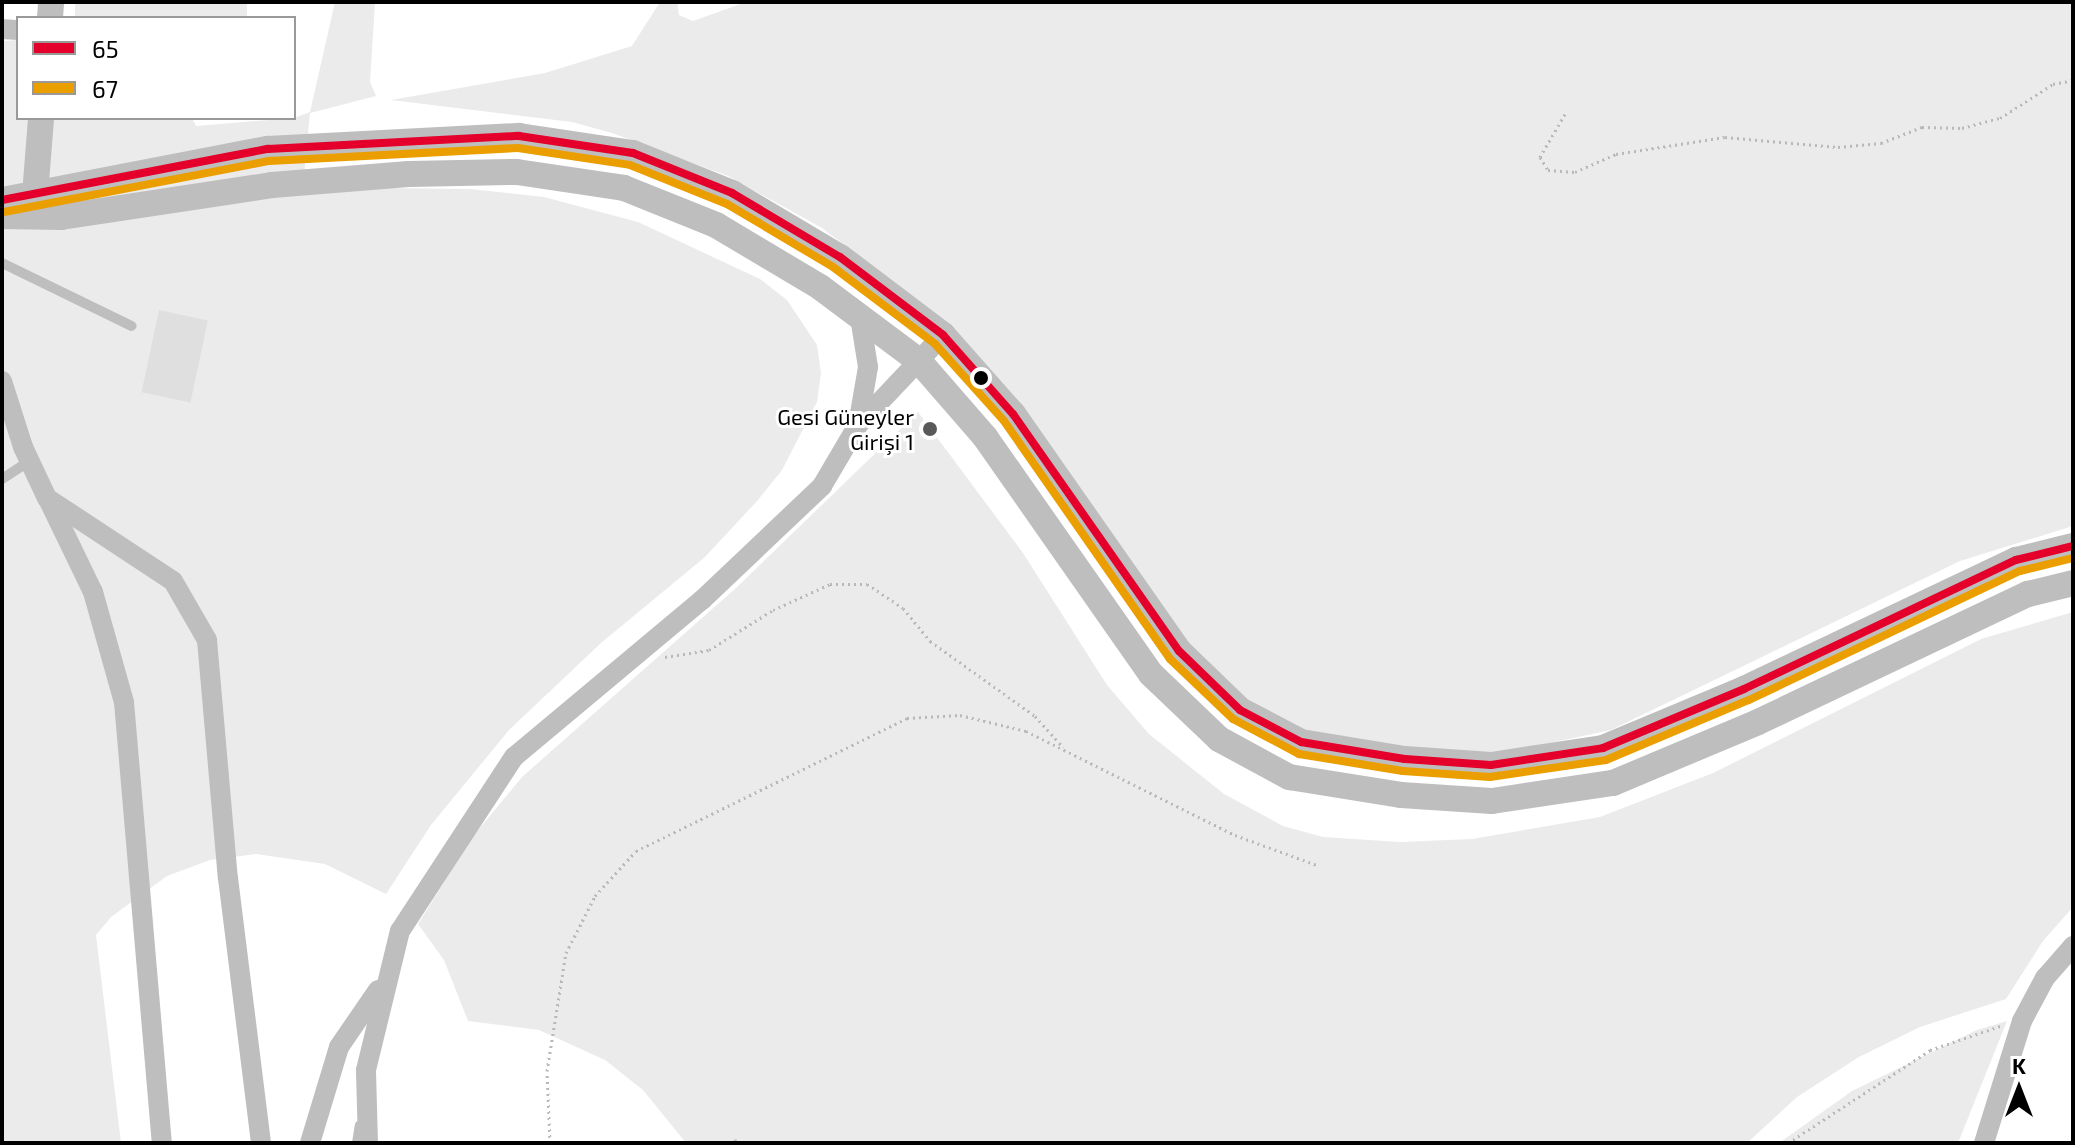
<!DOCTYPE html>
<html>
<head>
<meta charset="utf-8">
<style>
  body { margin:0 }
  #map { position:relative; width:2075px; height:1145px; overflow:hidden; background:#fff; font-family:"Exo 2",sans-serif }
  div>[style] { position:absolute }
  .green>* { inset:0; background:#ebebeb; transform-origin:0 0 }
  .building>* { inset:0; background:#dfdfdf; transform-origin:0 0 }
  .path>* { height:3px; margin-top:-1.5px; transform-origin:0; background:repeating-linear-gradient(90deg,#b9b9b9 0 2px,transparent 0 6px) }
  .service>* { height:10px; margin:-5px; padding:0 5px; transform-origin:5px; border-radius:5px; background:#bebebe }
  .minor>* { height:20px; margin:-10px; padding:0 10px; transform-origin:10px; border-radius:10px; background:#bebebe }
  .tertiary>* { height:26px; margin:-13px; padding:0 13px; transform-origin:13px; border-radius:13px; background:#bebebe }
  .bus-1>* { height:8px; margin:-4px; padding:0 4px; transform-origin:4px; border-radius:4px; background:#e4002b }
  .bus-2>* { height:8px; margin:-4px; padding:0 4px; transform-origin:4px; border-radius:4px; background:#eb9e00 }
  .dots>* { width:22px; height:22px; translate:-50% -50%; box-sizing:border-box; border:4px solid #fff; border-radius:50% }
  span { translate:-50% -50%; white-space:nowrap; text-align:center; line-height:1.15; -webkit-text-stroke:6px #fff; paint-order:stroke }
  .poi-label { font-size:22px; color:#000 }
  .right { translate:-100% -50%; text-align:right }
  .frame { position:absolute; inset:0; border:4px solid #000; pointer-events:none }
  .legend { position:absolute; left:16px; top:16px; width:280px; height:104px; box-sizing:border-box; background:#fff; border:2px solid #999; margin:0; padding:10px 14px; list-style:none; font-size:24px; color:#000 }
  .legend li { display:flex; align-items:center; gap:16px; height:40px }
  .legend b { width:40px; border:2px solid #999 }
  .north { position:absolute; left:1979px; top:1049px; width:80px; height:80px; -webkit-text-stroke:6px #fff; paint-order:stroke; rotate:0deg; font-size:22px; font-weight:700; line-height:32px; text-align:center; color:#000 }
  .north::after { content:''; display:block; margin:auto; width:28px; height:36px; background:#000; clip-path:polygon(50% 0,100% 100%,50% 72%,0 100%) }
</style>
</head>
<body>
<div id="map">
  <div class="green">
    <div style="left:75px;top:2px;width:172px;height:16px"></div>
    <div style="clip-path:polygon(335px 2px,375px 2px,370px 82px,376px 96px,310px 113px,302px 195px,385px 188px,470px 189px,544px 197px,638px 222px,760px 279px,787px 300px,817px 345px,821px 373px,817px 402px,782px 470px,758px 500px,705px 557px,601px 643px,509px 730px,431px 825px,386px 894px,325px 864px,256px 854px,210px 860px,167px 876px,111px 917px,96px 935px,121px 1143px,2px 1143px,2px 41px,18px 40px,18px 118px,192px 118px,196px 126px,294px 118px,310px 112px)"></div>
    <div style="clip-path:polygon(660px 2px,677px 2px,679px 15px,693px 21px,746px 2px,2073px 2px,2073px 526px,1960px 561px,1611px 730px,1498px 754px,1329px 744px,1229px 694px,1112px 546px,879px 271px,822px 228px,728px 176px,612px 133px,572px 122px,391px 100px,545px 73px,632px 46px)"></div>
    <div style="clip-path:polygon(918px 412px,1023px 553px,1107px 685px,1149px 734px,1224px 794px,1283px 826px,1323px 837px,1400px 842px,1472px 839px,1600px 817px,1713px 773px,1981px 639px,2073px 612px,2073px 907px,2043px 941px,2006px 999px,1920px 1027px,1859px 1057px,1797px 1097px,1747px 1143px,686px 1143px,643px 1090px,605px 1060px,539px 1030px,468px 1021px,444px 960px,418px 924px,474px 835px,522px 777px,736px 588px)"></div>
    <div style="clip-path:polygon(2007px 1021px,1958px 1143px,1779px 1143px,1852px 1091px,1977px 1030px)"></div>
  </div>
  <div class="building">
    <div style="left:159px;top:310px;width:50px;height:84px;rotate:12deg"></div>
  </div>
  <div class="path">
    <div style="left:1565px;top:114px;width:50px;rotate:120.2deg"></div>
    <div style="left:1540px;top:157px;width:15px;rotate:58deg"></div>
    <div style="left:1548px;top:170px;width:27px;rotate:4deg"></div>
    <div style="left:1575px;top:172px;width:45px;rotate:-23.7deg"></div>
    <div style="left:1616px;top:154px;width:110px;rotate:-8.9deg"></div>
    <div style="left:1725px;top:137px;width:113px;rotate:5.1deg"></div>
    <div style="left:1838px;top:147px;width:43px;rotate:-5.3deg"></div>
    <div style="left:1881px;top:143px;width:44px;rotate:-21.3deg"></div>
    <div style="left:1922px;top:127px;width:40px;rotate:1.4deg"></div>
    <div style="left:1962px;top:128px;width:39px;rotate:-15deg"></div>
    <div style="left:2000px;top:118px;width:63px;rotate:-32.7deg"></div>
    <div style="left:2053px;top:84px;width:20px;rotate:-11deg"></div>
    <div style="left:665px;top:657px;width:45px;rotate:-9deg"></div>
    <div style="left:709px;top:650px;width:75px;rotate:-32deg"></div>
    <div style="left:773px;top:610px;width:63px;rotate:-24.5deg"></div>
    <div style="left:830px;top:584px;width:37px"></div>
    <div style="left:867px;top:584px;width:43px;rotate:33.7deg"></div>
    <div style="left:903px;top:608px;width:43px;rotate:50.7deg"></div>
    <div style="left:930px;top:641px;width:129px;rotate:35.5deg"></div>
    <div style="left:1035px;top:716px;width:42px;rotate:47.9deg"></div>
    <div style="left:735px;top:1139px;width:4px;rotate:76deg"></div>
    <div style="left:550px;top:1143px;width:72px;rotate:-92.4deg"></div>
    <div style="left:547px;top:1071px;width:120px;rotate:-80.9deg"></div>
    <div style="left:566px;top:953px;width:64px;rotate:-63deg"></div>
    <div style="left:595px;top:896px;width:61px;rotate:-47.7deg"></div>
    <div style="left:636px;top:851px;width:302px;rotate:-26.1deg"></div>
    <div style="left:907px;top:718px;width:53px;rotate:-3.2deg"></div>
    <div style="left:960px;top:715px;width:68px;rotate:13.6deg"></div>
    <div style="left:1026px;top:731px;width:233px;rotate:26.5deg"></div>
    <div style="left:1235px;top:835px;width:87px;rotate:20.1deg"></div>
    <div style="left:1788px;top:1143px;width:170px;rotate:-33.2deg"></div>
    <div style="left:1930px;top:1050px;width:77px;rotate:-18.9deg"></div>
  </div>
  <div class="service">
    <div style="left:2px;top:263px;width:144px;rotate:25.9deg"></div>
    <div style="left:2px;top:479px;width:33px;rotate:-33deg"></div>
    <div style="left:357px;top:1143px;width:18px;rotate:-81deg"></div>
  </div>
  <div class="minor">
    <div style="left:2px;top:29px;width:16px;rotate:4deg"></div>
    <div style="left:2px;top:381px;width:69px;rotate:72.3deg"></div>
    <div style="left:23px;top:447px;width:56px;rotate:64.8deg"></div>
    <div style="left:47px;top:498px;width:151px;rotate:33.4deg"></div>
    <div style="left:173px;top:581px;width:68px;rotate:60deg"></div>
    <div style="left:207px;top:640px;width:239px;rotate:85deg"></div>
    <div style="left:228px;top:878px;width:267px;rotate:82.9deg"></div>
    <div style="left:858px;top:425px;width:59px;rotate:-80.2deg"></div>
    <div style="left:868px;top:367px;width:51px;rotate:-99.1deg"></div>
    <div style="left:48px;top:499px;width:103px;rotate:64.2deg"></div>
    <div style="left:93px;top:592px;width:114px;rotate:74.3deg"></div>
    <div style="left:124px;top:702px;width:443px;rotate:85.1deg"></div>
    <div style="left:310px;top:1143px;width:100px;rotate:-73.2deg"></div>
    <div style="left:339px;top:1047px;width:69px;rotate:-55.6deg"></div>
    <div style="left:368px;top:1143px;width:73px;rotate:-91.6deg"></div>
    <div style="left:366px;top:1070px;width:143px;rotate:-76.3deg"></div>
    <div style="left:400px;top:931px;width:208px;rotate:-56.8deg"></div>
    <div style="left:514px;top:757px;width:245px;rotate:-39.9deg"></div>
    <div style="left:702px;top:600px;width:166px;rotate:-43.5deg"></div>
    <div style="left:822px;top:486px;width:71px;rotate:-59.5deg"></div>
    <div style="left:858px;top:425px;width:124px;rotate:-46.6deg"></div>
    <div style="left:1984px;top:1143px;width:128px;rotate:-72.7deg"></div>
    <div style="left:2022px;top:1021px;width:49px;rotate:-61.9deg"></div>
    <div style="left:2045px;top:978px;width:43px;rotate:-48.8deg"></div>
  </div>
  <div class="tertiary">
    <div style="left:50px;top:18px;width:16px;rotate:-86deg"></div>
    <div style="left:35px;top:195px;width:77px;rotate:-85.5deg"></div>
    <div style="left:2px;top:200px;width:271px;rotate:-10.9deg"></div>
    <div style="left:268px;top:149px;width:251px;rotate:-3deg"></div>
    <div style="left:519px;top:136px;width:115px;rotate:8.5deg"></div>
    <div style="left:633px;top:153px;width:107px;rotate:22deg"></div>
    <div style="left:732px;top:193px;width:126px;rotate:30.7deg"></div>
    <div style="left:840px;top:257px;width:129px;rotate:37.1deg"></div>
    <div style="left:943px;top:335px;width:106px;rotate:48.5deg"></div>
    <div style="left:1013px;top:414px;width:289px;rotate:55deg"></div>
    <div style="left:1179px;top:651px;width:85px;rotate:44deg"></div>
    <div style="left:1240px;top:710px;width:69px;rotate:27.7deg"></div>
    <div style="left:1301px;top:742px;width:105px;rotate:9.3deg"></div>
    <div style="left:1405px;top:759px;width:86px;rotate:4deg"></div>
    <div style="left:1491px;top:765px;width:113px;rotate:-8.6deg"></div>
    <div style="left:1603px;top:748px;width:153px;rotate:-22.7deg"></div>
    <div style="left:1744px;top:689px;width:301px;rotate:-25.4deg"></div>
    <div style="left:2016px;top:560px;width:59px;rotate:-13.8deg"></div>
    <div style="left:2px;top:216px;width:59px;rotate:1deg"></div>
    <div style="left:61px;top:217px;width:213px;rotate:-8.6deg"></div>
    <div style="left:272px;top:185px;width:137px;rotate:-4.6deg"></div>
    <div style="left:409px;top:174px;width:108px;rotate:-1.1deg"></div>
    <div style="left:517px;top:172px;width:108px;rotate:8.5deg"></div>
    <div style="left:624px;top:188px;width:99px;rotate:21.9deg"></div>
    <div style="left:716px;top:225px;width:121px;rotate:30.8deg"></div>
    <div style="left:820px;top:287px;width:124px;rotate:36.8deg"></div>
    <div style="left:919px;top:361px;width:101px;rotate:49deg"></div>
    <div style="left:985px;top:437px;width:289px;rotate:55deg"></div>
    <div style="left:1151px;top:674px;width:94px;rotate:43.7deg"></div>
    <div style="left:1219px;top:739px;width:80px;rotate:28.5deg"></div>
    <div style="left:1289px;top:777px;width:113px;rotate:9.1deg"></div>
    <div style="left:1401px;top:795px;width:91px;rotate:3.8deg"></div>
    <div style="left:1492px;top:801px;width:122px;rotate:-8.5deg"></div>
    <div style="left:1613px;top:783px;width:157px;rotate:-22.8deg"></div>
    <div style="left:1758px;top:722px;width:299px;rotate:-25.4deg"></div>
    <div style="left:2028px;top:594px;width:46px;rotate:-13.7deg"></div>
  </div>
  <div class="bus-1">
    <div style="left:2px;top:200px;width:271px;rotate:-10.9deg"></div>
    <div style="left:268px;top:149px;width:251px;rotate:-3deg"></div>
    <div style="left:519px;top:136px;width:115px;rotate:8.5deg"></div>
    <div style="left:633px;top:153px;width:107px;rotate:22deg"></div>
    <div style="left:732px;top:193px;width:126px;rotate:30.7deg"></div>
    <div style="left:840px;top:257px;width:129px;rotate:37.1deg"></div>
    <div style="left:943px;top:335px;width:106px;rotate:48.5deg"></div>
    <div style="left:1013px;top:414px;width:289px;rotate:55deg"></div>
    <div style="left:1179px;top:651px;width:85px;rotate:44deg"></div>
    <div style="left:1240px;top:710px;width:69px;rotate:27.7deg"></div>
    <div style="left:1301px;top:742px;width:105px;rotate:9.3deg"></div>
    <div style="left:1405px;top:759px;width:86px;rotate:4deg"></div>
    <div style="left:1491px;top:765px;width:113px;rotate:-8.6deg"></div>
    <div style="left:1603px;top:748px;width:153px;rotate:-22.7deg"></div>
    <div style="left:1744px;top:689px;width:301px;rotate:-25.4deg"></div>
    <div style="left:2016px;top:560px;width:59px;rotate:-13.8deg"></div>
  </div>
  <div class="bus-2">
    <div style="left:4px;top:212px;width:270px;rotate:-10.9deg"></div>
    <div style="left:269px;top:161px;width:249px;rotate:-3deg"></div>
    <div style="left:518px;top:148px;width:113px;rotate:8.6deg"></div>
    <div style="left:630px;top:165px;width:105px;rotate:21.9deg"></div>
    <div style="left:727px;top:204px;width:123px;rotate:30.7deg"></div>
    <div style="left:833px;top:267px;width:128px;rotate:37deg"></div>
    <div style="left:935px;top:344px;width:103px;rotate:48.1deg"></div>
    <div style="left:1004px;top:421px;width:290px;rotate:55.1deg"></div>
    <div style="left:1170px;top:659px;width:87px;rotate:43.6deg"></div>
    <div style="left:1233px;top:719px;width:75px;rotate:27.9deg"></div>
    <div style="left:1299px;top:754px;width:105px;rotate:9.3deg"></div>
    <div style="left:1403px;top:771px;width:87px;rotate:3.9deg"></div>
    <div style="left:1490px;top:777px;width:117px;rotate:-8.3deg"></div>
    <div style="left:1606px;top:760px;width:155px;rotate:-22.8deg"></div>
    <div style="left:1749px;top:700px;width:300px;rotate:-25.5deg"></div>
    <div style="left:2020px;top:571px;width:55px;rotate:-13.8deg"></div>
  </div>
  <div class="dots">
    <div style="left:981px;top:378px;background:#000"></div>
    <div style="left:930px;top:429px;background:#595959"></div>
  </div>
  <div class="poi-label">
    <span class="right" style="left:914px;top:429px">Gesi Güneyler<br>Girişi 1</span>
  </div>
  <div class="frame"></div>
  <ul class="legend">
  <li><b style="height:10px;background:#e4002b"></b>65</li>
  <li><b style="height:10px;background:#eb9e00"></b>67</li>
  </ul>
  <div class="north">K</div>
</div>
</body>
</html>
